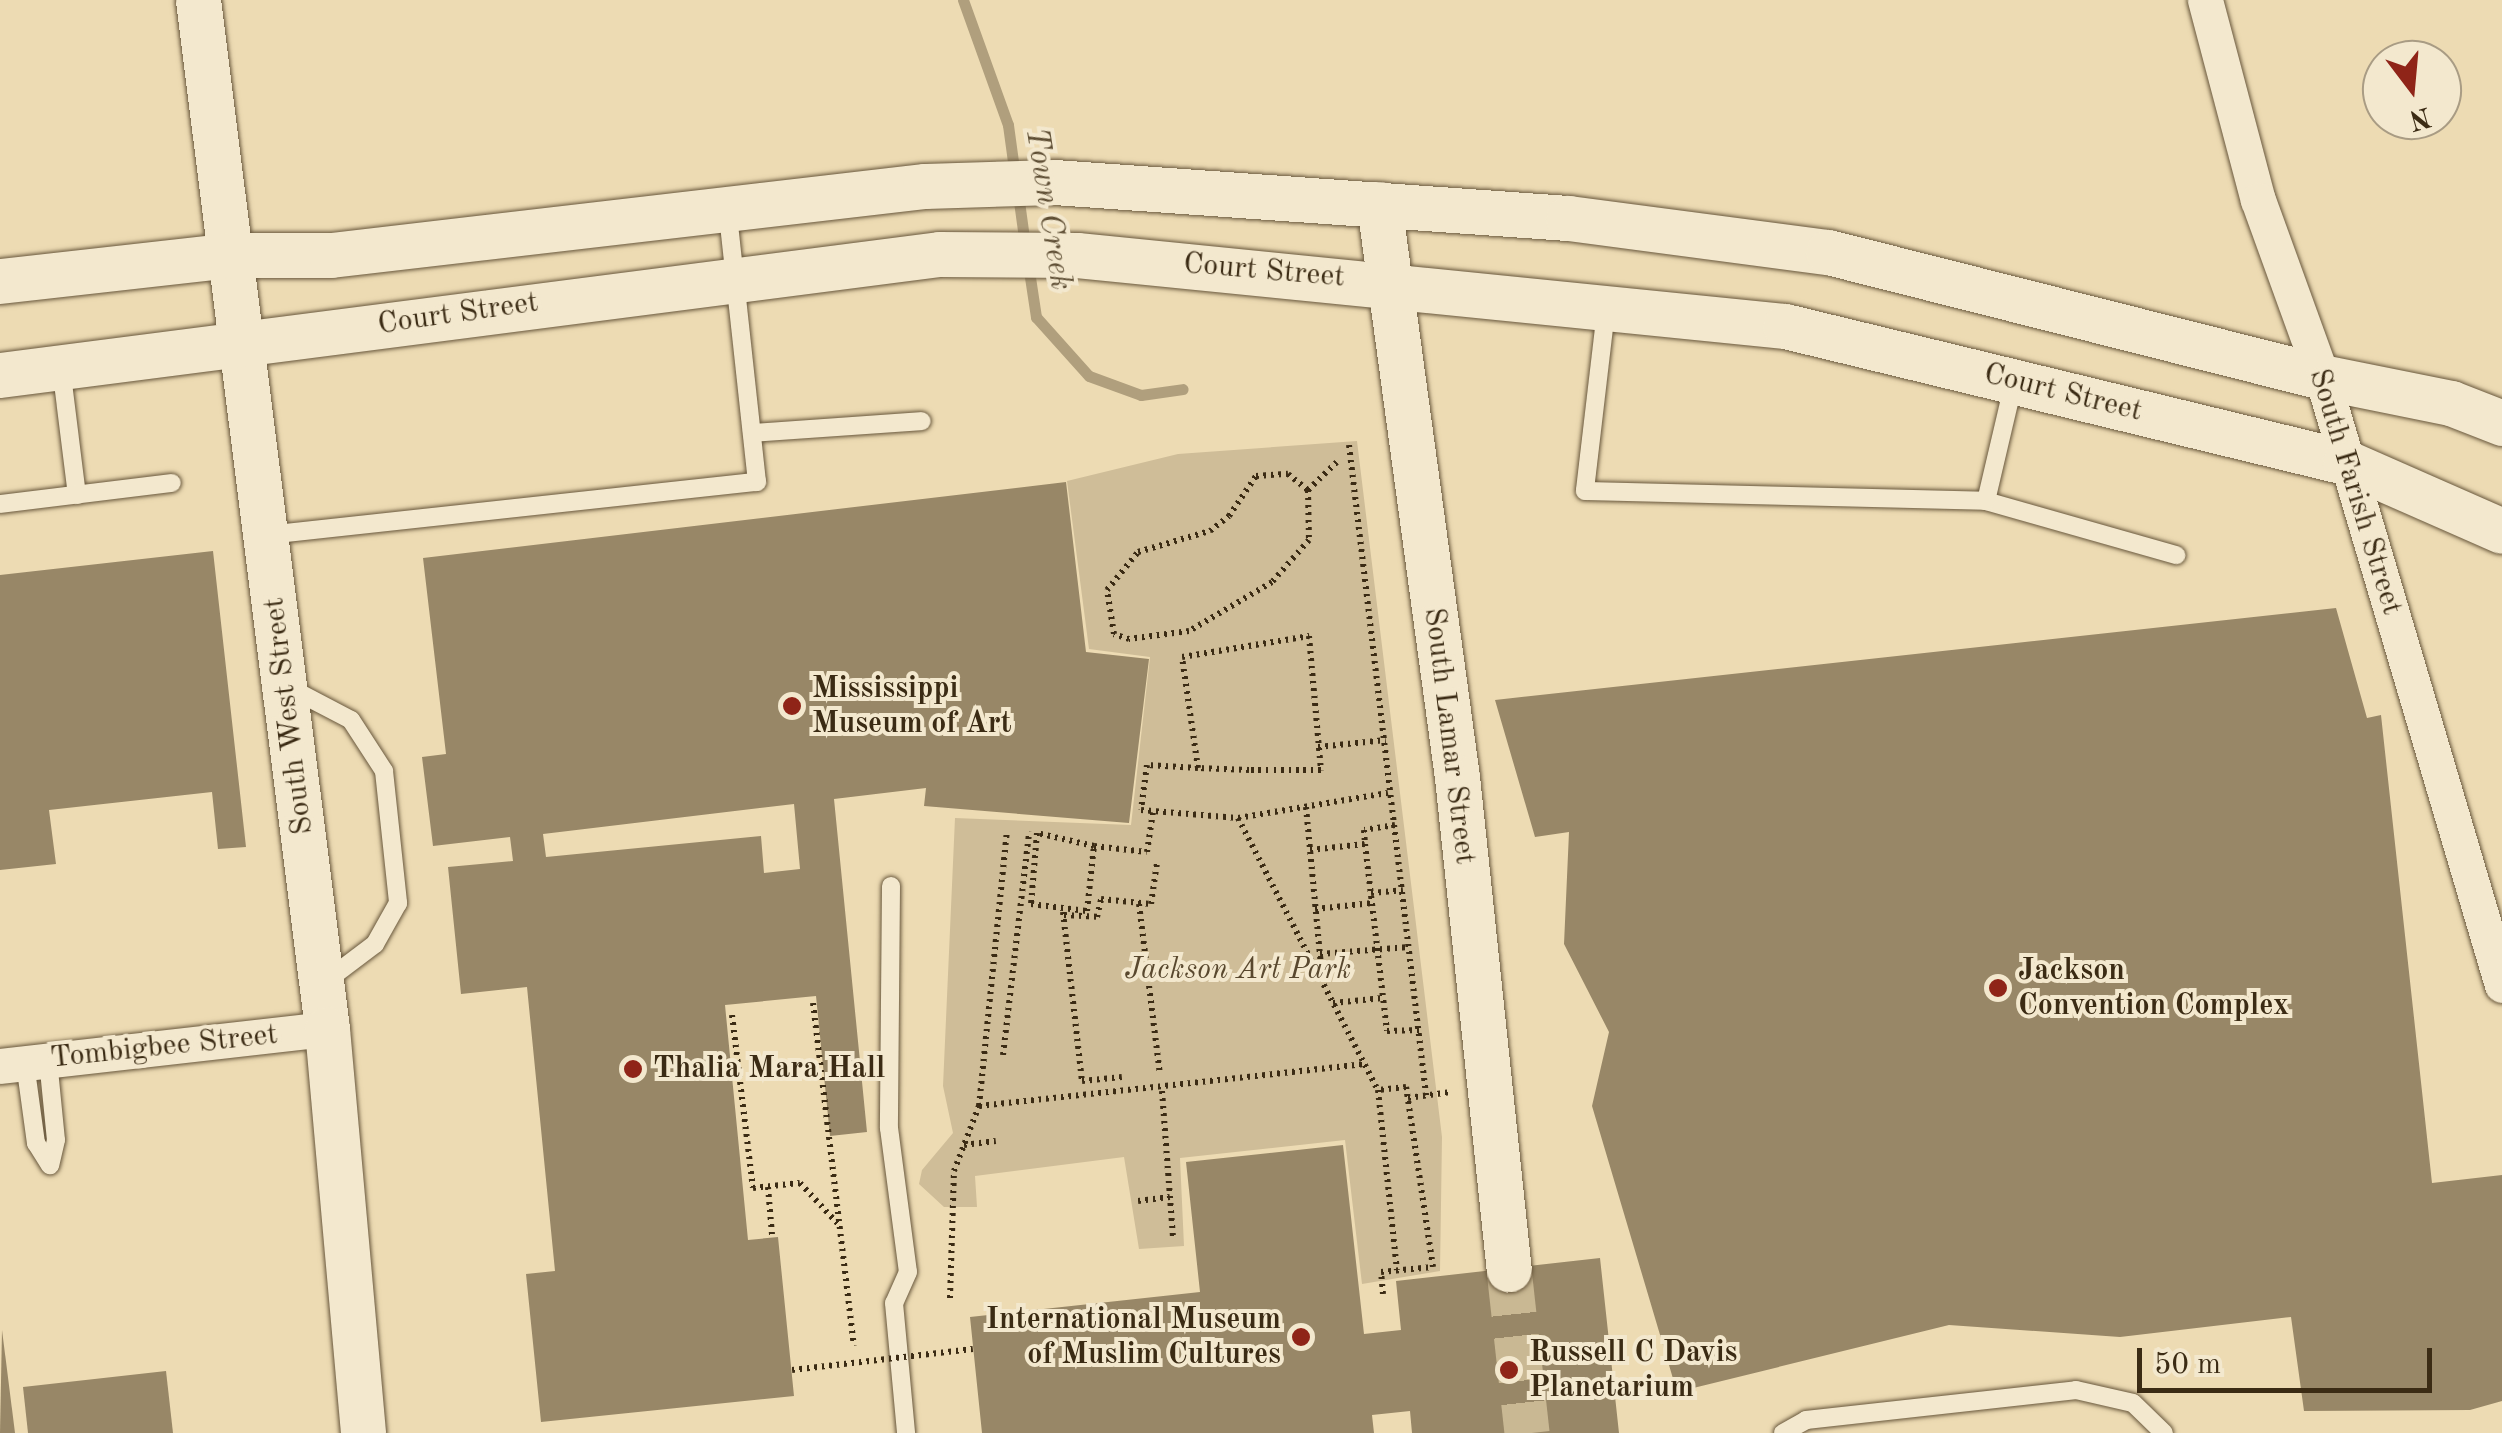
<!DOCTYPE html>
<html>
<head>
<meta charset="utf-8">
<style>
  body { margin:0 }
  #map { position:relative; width:2502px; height:1433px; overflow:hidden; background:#eddbb3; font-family:"Old Standard TT",serif }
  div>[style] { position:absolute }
  .green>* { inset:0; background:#cfbd98 }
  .stream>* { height:11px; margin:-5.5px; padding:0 5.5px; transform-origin:5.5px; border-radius:5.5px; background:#b09f7d }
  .building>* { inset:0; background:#988767 }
  .tertiary-tunnel>* { height:45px; margin-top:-22.5px; transform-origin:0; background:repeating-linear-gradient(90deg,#c9b893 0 45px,transparent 0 67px) }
  .path>* { height:6px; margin-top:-3px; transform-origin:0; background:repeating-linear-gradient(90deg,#3b2b14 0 2.5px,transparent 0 7.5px) }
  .roads { filter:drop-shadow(0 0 2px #68573c) drop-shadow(0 0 2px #68573c) }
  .service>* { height:18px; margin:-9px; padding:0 9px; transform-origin:9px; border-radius:9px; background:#f3e8ce }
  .minor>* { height:35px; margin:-17.5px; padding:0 17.5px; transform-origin:17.5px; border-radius:17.5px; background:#f3e8ce }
  .tertiary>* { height:45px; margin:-22.5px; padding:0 22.5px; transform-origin:22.5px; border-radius:22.5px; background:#f3e8ce }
  .path-bridge>* { height:6px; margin-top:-3px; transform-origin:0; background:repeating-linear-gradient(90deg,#3b2b14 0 2.5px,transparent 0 7.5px) }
  .dots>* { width:28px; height:28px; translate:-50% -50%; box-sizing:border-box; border:5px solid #f3e8ce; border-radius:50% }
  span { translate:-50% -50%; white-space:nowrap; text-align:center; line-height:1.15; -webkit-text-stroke:8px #f3e8ce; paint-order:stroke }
  .street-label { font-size:30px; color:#3b2b14 }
  .poi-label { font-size:30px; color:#3b2b14; font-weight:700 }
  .left { translate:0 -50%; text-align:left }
  .right { translate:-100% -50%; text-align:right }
  .park-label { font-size:30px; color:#59482e; font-style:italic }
  .water-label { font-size:32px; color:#5e4e34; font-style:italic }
  .north { position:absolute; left:2362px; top:40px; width:100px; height:100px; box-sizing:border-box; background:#f3e8ce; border:2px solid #a99c84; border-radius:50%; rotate:164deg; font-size:28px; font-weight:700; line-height:40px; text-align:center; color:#3b2b14 }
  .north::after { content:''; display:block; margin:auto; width:35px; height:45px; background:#8f2418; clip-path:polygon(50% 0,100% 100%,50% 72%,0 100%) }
  .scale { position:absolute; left:2137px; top:1348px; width:295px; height:45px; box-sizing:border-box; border:5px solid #3b2b14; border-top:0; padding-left:12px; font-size:30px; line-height:35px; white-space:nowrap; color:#3b2b14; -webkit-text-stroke:8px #f3e8ce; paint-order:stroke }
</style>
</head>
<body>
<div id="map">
  <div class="green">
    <div style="clip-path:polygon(1357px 441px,1442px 1137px,1440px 1271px,1362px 1284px,1345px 1140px,1180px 1158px,1184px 1246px,1139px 1249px,1124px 1157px,975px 1176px,977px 1207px,944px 1207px,919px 1184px,922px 1170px,953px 1133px,943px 1086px,955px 818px,1131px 825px,1150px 657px,1089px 649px,1067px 481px,1178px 454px)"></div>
  </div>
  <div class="stream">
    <div style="left:963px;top:0;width:133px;rotate:70.2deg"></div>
    <div style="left:1008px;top:125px;width:51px;rotate:82.2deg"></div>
    <div style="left:1018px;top:194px;width:51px;rotate:82.2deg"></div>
    <div style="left:1028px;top:264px;width:54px;rotate:81.4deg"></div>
    <div style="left:1036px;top:317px;width:79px;rotate:48.1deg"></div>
    <div style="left:1089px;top:376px;width:55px;rotate:20.1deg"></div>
    <div style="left:1141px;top:395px;width:42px;rotate:-8.1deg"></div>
  </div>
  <div class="building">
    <div style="clip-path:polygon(evenodd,1066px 482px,1086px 652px,1149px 659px,1129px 823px,924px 806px,926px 788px,834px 799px,867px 1132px,830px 1136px,816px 996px,725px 1005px,748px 1240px,778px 1237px,794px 1396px,541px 1422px,526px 1274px,555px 1271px,527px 987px,461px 994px,448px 867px,513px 861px,510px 837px,433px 846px,422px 757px,446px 754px,423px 558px,1066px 482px,794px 804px,800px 869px,764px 873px,761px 836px,546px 857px,543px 834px,794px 804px)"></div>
    <div style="clip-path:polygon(213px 551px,246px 847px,218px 849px,212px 792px,49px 810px,56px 864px,0 870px,0 575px)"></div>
    <div style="clip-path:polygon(2336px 608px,2367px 718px,2381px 715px,2432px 1183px,2502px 1175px,2502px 1401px,2470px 1410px,2304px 1411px,2291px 1317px,2120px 1337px,1949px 1325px,1677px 1392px,1592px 1106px,1609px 1032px,1564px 944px,1569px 832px,1535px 837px,1495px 700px)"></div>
    <div style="clip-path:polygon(1343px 1145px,1364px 1334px,1401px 1330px,1396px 1281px,1600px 1258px,1619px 1433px,1412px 1433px,1410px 1411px,1372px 1415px,1374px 1433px,982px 1433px,970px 1317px,1200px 1292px,1186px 1162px)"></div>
    <div style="clip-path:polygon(2px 1330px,15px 1433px,0 1433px)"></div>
    <div style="clip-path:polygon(166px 1371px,173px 1433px,28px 1433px,23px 1387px)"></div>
  </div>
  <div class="tertiary-tunnel">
    <div style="left:1509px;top:1269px;width:165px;rotate:83.7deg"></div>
  </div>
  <div class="path">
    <div style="left:1349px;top:445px;width:655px;rotate:83.24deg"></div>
    <div style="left:1308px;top:490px;width:50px;rotate:88.9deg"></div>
    <div style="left:1309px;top:540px;width:56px;rotate:131.4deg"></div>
    <div style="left:1272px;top:582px;width:96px;rotate:149.4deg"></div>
    <div style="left:1189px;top:631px;width:61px;rotate:172.4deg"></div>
    <div style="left:1129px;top:639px;width:16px;rotate:-162deg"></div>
    <div style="left:1114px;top:634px;width:45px;rotate:-99deg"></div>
    <div style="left:1107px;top:590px;width:49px;rotate:-50.8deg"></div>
    <div style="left:1138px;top:552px;width:75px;rotate:-16.3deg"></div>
    <div style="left:1210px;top:531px;width:24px;rotate:-38deg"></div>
    <div style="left:1229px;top:516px;width:48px;rotate:-56deg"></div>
    <div style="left:1256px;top:476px;width:32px;rotate:-4deg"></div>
    <div style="left:1288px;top:474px;width:26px;rotate:39deg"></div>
    <div style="left:1308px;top:490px;width:40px;rotate:-44deg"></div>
    <div style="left:1318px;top:747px;width:68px;rotate:-5.9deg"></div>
    <div style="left:1198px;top:768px;width:112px;rotate:-98.2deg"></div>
    <div style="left:1182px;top:657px;width:129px;rotate:-9.4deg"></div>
    <div style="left:1309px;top:636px;width:135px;rotate:84.9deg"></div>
    <div style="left:1321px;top:770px;width:72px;rotate:180deg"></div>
    <div style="left:1249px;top:770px;width:51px;rotate:-177.8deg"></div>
    <div style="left:1198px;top:768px;width:51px;rotate:-176.6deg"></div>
    <div style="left:1147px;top:765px;width:45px;rotate:97.6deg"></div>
    <div style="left:1141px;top:810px;width:97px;rotate:4.7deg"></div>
    <div style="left:1238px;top:818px;width:306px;rotate:62.8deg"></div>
    <div style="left:1306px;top:807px;width:169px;rotate:84.6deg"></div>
    <div style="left:1238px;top:818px;width:152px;rotate:-9.5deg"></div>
    <div style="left:1395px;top:825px;width:31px;rotate:171deg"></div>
    <div style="left:1364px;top:830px;width:14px;rotate:86deg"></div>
    <div style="left:1365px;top:844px;width:188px;rotate:83.3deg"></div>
    <div style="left:1387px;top:1031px;width:32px;rotate:-2deg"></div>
    <div style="left:1094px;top:846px;width:58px;rotate:-167.2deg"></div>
    <div style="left:1037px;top:833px;width:71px;rotate:94.8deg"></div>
    <div style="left:1031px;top:904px;width:56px;rotate:7.1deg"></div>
    <div style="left:1087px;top:911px;width:65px;rotate:-83.9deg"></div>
    <div style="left:1094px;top:846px;width:53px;rotate:6.5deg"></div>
    <div style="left:1147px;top:852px;width:40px;rotate:-81.5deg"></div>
    <div style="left:1310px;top:850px;width:55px;rotate:-6.2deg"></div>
    <div style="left:1371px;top:893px;width:32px;rotate:-5deg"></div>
    <div style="left:1139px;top:904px;width:172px;rotate:83deg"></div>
    <div style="left:1315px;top:909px;width:58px;rotate:-5.9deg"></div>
    <div style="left:1063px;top:912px;width:170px;rotate:83.6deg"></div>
    <div style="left:1082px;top:1081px;width:40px;rotate:-5.7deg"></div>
    <div style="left:1064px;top:915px;width:33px;rotate:3deg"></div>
    <div style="left:1097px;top:917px;width:18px;rotate:-77deg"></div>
    <div style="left:1101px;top:899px;width:50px;rotate:5.7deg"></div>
    <div style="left:1151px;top:904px;width:41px;rotate:-81.7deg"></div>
    <div style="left:1320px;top:954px;width:89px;rotate:-4.5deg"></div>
    <div style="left:813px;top:1003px;width:345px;rotate:83.2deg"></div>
    <div style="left:1333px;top:1003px;width:50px;rotate:-5.7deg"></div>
    <div style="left:732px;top:1015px;width:174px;rotate:83.1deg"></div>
    <div style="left:753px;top:1188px;width:47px;rotate:-6.1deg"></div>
    <div style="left:800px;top:1183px;width:57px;rotate:47.1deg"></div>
    <div style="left:1003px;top:1055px;width:225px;rotate:-83.3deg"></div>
    <div style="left:1162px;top:1091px;width:147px;rotate:85.7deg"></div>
    <div style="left:1408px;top:1098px;width:43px;rotate:-7.9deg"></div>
    <div style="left:979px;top:1106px;width:275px;rotate:-84.2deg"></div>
    <div style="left:964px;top:1145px;width:32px;rotate:-7deg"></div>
    <div style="left:768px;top:1187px;width:48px;rotate:85.2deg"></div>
    <div style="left:1138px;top:1201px;width:32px;rotate:-7deg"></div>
    <div style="left:1383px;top:1294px;width:22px;rotate:-95deg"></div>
    <div style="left:1381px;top:1272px;width:52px;rotate:-5.5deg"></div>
    <div style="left:1433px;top:1267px;width:182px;rotate:-98.5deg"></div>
    <div style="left:1406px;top:1087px;width:28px;rotate:174deg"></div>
    <div style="left:1378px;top:1090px;width:181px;rotate:84deg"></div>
    <div style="left:950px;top:1298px;width:127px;rotate:-88.2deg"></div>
    <div style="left:954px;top:1171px;width:70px;rotate:-69deg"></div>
    <div style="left:979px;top:1106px;width:388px;rotate:-6.2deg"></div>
  </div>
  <div class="roads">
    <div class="service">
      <div style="left:1606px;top:311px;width:181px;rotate:96.7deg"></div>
      <div style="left:1585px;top:491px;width:401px;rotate:1.4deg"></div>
      <div style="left:1986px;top:501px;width:198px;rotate:15.9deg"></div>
      <div style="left:61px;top:367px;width:129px;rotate:82.9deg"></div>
      <div style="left:752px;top:433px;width:170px;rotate:-4deg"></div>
      <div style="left:1986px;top:501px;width:122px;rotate:-76.8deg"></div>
      <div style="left:0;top:504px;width:173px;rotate:-7deg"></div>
      <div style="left:267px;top:535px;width:493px;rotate:-6.2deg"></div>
      <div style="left:757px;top:482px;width:276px;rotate:-96.2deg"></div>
      <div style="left:288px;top:687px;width:71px;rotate:27.6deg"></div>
      <div style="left:351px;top:720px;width:61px;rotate:57.1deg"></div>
      <div style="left:384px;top:771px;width:133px;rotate:83.9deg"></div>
      <div style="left:398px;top:903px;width:47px;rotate:119.3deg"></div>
      <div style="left:375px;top:944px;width:61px;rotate:142.9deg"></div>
      <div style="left:891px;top:886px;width:242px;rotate:90.5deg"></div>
      <div style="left:889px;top:1128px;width:145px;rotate:82.5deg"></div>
      <div style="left:908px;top:1272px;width:34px;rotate:114deg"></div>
      <div style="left:894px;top:1303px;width:131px;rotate:84.7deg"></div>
      <div style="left:48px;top:1060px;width:80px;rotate:84.3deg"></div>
      <div style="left:56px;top:1140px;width:26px;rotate:103deg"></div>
      <div style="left:25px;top:1063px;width:81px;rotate:82.2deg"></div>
      <div style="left:36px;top:1143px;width:26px;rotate:58deg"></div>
      <div style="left:1783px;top:1433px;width:26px;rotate:-29deg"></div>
      <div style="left:1806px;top:1420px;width:272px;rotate:-6.3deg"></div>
      <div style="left:2076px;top:1390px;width:58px;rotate:12.8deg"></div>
      <div style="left:2133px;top:1403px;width:43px;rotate:44.1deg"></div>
    </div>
    <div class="minor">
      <div style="left:2205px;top:0;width:207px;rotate:75.2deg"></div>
      <div style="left:2258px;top:200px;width:188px;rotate:70.1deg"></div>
      <div style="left:2322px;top:377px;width:634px;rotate:73.51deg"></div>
      <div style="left:0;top:1066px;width:329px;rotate:-6.5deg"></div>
    </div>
    <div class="tertiary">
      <div style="left:198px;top:0;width:1037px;rotate:82.85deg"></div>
      <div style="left:327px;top:1029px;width:406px;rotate:84.9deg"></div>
      <div style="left:1379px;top:204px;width:578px;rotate:82.25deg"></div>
      <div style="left:1457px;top:777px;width:495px;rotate:84deg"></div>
      <div style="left:0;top:281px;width:231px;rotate:-6.4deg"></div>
      <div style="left:230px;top:255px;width:101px"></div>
      <div style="left:331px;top:255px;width:598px;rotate:-6.63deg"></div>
      <div style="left:925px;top:186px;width:129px;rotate:-1.8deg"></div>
      <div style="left:1054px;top:182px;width:515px;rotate:4.01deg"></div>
      <div style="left:1568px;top:218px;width:262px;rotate:7.5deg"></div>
      <div style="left:1828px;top:252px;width:510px;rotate:14.2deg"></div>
      <div style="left:2322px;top:377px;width:132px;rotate:11.4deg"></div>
      <div style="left:2451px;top:403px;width:55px;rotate:21.4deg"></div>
      <div style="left:0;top:375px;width:947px;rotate:-7.34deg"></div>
      <div style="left:939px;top:254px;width:138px;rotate:0.4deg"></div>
      <div style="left:1077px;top:255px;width:712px;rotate:5.73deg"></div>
      <div style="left:1785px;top:326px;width:576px;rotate:13.65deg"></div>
      <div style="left:2345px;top:462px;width:171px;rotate:23.7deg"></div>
    </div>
  </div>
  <div class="path-bridge">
    <div style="left:792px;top:1370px;width:182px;rotate:-6.6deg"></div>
  </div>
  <div class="dots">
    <div style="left:792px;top:706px;background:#8f2418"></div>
    <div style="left:1998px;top:988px;background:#8f2418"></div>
    <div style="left:633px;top:1069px;background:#8f2418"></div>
    <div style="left:1301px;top:1337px;background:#8f2418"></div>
    <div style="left:1509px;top:1370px;background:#8f2418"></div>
  </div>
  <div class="street-label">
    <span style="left:1264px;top:271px;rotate:5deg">Court Street</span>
    <span style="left:458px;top:314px;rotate:-8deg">Court Street</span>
    <span style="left:2063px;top:393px;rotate:14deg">Court Street</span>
    <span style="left:2355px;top:492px;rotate:73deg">South Farish Street</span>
    <span style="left:289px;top:716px;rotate:-97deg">South West Street</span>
    <span style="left:1449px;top:736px;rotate:83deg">South Lamar Street</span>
    <span style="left:164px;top:1047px;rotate:-6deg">Tombigbee Street</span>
  </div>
  <div class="poi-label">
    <span class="left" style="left:812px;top:706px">Mississippi<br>Museum of Art</span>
    <span class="left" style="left:2018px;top:988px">Jackson<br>Convention Complex</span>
    <span class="left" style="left:653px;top:1069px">Thalia Mara Hall</span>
    <span class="right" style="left:1281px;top:1337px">International Museum<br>of Muslim Cultures</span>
    <span class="left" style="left:1529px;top:1370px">Russell C Davis<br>Planetarium</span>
  </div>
  <div class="park-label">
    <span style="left:1238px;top:970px">Jackson Art Park</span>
  </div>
  <div class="water-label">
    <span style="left:1047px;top:209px;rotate:81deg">Town Creek</span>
  </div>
  <div class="north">N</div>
  <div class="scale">50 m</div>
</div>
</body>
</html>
